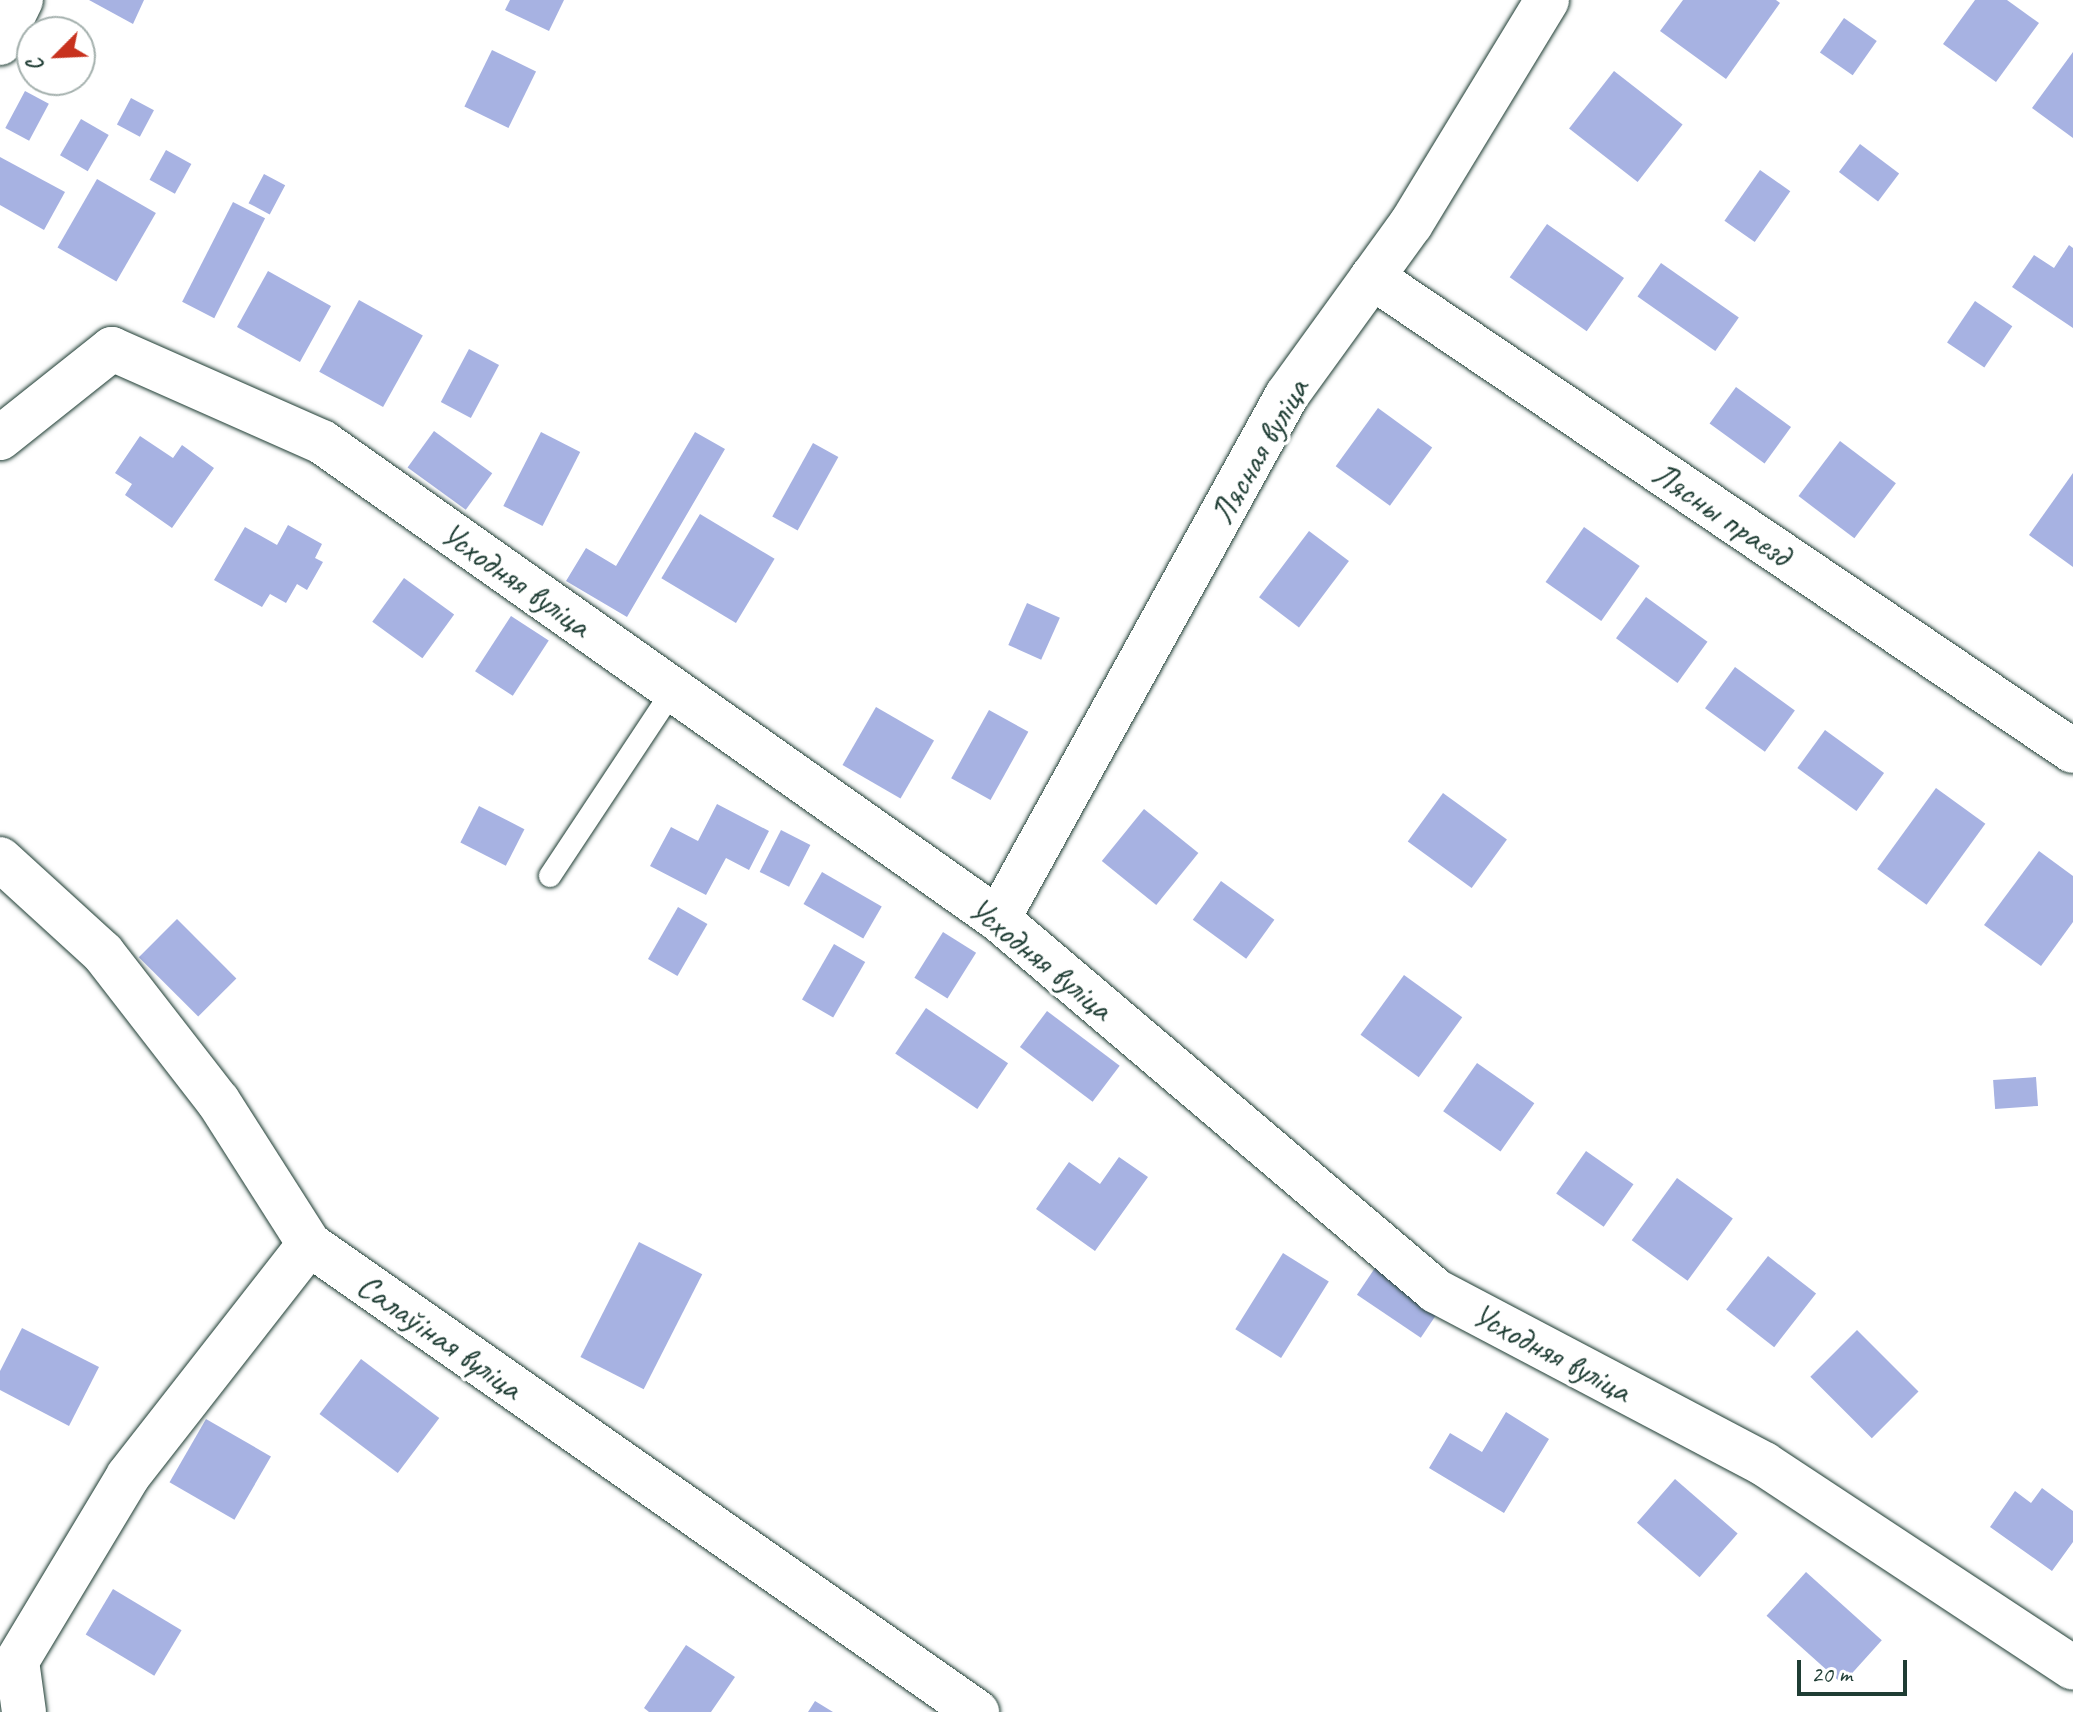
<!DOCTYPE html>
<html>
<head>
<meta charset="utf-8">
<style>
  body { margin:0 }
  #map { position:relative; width:2073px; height:1712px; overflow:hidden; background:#fff; font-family:Caveat,sans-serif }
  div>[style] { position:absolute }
  .building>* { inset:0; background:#a7b2e2; transform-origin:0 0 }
  .roads { filter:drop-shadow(0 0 2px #1f3d34) drop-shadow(0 0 2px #1f3d34) }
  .lane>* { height:22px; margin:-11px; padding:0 11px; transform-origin:11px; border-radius:11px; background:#fff }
  .street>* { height:44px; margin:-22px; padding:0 22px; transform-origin:22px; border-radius:22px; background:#fff }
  span { translate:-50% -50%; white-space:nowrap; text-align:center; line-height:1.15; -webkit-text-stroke:7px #fff; paint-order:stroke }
  .street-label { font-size:34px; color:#1f3d34 }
  .north { position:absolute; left:16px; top:16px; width:80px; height:80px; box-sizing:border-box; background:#fff; border:2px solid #a5b1ae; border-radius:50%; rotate:246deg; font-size:22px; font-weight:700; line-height:32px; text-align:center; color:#1f3d34 }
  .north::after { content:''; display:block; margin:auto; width:28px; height:36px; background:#c8321e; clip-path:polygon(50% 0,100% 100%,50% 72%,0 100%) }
  .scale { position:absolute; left:1797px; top:1660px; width:110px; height:36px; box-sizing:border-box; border:4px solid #1f3d34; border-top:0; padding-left:10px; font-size:24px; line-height:28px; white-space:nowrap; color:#1f3d34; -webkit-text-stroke:6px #fff; paint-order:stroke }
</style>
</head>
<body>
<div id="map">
  <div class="building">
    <div style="clip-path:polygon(89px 0,144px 0,133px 24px)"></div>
    <div style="clip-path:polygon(510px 0,564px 0,549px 31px,505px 10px)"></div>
    <div style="clip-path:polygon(1683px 0,1776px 0,1780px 3px,1726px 79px,1660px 31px)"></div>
    <div style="clip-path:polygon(1975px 0,2007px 0,2039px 23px,1996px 82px,1943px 44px)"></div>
    <div style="left:1844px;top:18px;width:40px;height:42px;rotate:35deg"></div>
    <div style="clip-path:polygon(38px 23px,56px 32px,33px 32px)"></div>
    <div style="clip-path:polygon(32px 34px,32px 70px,18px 63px)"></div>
    <div style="left:492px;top:50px;width:49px;height:63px;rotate:26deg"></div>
    <div style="clip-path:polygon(2073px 52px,2073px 138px,2032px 108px)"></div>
    <div style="left:1614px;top:71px;width:87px;height:73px;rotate:38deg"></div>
    <div style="left:25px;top:91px;width:27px;height:42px;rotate:28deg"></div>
    <div style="left:131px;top:98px;width:26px;height:30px;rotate:28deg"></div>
    <div style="left:81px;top:119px;width:32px;height:42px;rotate:30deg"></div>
    <div style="left:1860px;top:144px;width:49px;height:35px;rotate:37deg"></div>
    <div style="left:166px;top:150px;width:29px;height:34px;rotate:29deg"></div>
    <div style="clip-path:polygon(0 157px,65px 192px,44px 230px,0 205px)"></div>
    <div style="left:1760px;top:170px;width:37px;height:62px;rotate:35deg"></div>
    <div style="left:264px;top:174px;width:24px;height:33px;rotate:28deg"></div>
    <div style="left:97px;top:179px;width:68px;height:79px;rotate:30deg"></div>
    <div style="left:233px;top:202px;width:36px;height:112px;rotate:27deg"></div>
    <div style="left:1547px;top:224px;width:94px;height:65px;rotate:35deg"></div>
    <div style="clip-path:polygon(2069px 245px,2073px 248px,2073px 328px,2012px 287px,2034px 255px,2054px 268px)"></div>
    <div style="left:1661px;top:263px;width:95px;height:41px;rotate:35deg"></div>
    <div style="left:268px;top:271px;width:72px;height:64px;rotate:29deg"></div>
    <div style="left:359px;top:300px;width:73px;height:82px;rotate:29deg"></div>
    <div style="left:1975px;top:301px;width:45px;height:50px;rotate:34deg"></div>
    <div style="left:469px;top:349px;width:34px;height:60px;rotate:28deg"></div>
    <div style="left:1736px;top:387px;width:68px;height:45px;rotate:36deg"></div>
    <div style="left:1378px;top:408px;width:67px;height:72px;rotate:36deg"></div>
    <div style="left:434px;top:431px;width:72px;height:45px;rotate:36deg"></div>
    <div style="left:541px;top:432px;width:44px;height:83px;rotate:27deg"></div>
    <div style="clip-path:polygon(695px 432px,725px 449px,627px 617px,566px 581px,586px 548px,616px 566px)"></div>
    <div style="clip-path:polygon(140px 436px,173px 458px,182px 445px,214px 468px,172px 528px,125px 495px,132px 484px,115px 473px)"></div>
    <div style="left:1840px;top:441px;width:70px;height:69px;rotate:37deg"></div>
    <div style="left:813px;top:443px;width:29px;height:84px;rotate:29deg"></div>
    <div style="clip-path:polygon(2073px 473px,2073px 567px,2029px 535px)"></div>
    <div style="left:700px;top:514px;width:87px;height:75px;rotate:31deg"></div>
    <div style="clip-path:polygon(288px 525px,322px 544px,315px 558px,323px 562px,307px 590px,297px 584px,286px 603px,270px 594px,262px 607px,214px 580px,245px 527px,277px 545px)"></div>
    <div style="left:1584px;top:527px;width:68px;height:67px;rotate:35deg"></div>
    <div style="left:1309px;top:531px;width:50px;height:83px;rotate:37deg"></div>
    <div style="left:404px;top:578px;width:62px;height:54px;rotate:36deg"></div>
    <div style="left:1646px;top:597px;width:76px;height:51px;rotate:36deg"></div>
    <div style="left:1027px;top:603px;width:36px;height:46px;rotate:24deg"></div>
    <div style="left:511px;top:616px;width:45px;height:66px;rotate:33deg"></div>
    <div style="left:1735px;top:667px;width:74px;height:51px;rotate:36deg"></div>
    <div style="left:876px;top:707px;width:67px;height:67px;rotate:30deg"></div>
    <div style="left:989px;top:710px;width:45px;height:78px;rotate:29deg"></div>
    <div style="left:1825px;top:730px;width:73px;height:47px;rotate:36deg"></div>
    <div style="left:1936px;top:788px;width:61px;height:100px;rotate:36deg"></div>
    <div style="left:1443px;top:793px;width:79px;height:60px;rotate:36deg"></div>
    <div style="clip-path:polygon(717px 804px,769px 831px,749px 870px,726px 858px,706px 895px,650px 866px,671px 827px,698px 841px)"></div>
    <div style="left:479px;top:806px;width:51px;height:41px;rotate:27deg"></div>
    <div style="left:1144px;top:809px;width:70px;height:67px;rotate:39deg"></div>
    <div style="left:781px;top:830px;width:33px;height:47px;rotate:27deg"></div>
    <div style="clip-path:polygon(2039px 851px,2073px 876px,2073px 922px,2041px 966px,1984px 925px)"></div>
    <div style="left:822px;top:872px;width:69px;height:37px;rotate:30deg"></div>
    <div style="left:1221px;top:881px;width:66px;height:48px;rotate:36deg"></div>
    <div style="left:678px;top:907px;width:34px;height:60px;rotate:30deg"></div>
    <div style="left:177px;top:919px;width:84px;height:54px;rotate:45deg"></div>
    <div style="left:943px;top:932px;width:39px;height:54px;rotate:32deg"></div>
    <div style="left:834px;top:944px;width:36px;height:64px;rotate:30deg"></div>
    <div style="left:1404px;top:975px;width:72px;height:74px;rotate:36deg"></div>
    <div style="left:926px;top:1008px;width:99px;height:55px;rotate:34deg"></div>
    <div style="left:1047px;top:1011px;width:91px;height:45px;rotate:37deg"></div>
    <div style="left:1477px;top:1063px;width:70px;height:59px;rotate:35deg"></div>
    <div style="left:2036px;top:1077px;width:29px;height:43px;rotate:86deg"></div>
    <div style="left:1586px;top:1151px;width:58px;height:52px;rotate:35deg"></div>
    <div style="clip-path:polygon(1119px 1157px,1148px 1177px,1095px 1251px,1036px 1209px,1069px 1162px,1100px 1184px)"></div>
    <div style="left:1677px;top:1178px;width:69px;height:77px;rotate:36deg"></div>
    <div style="left:639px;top:1242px;width:71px;height:129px;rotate:27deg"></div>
    <div style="left:1283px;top:1253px;width:54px;height:90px;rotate:32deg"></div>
    <div style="left:1768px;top:1256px;width:61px;height:68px;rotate:38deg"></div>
    <div style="left:1381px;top:1259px;width:77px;height:43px;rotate:34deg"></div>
    <div style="clip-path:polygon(22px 1328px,99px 1367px,69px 1426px,0 1390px,0 1371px)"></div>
    <div style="left:1857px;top:1330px;width:87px;height:66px;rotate:45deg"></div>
    <div style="left:361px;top:1359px;width:98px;height:69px;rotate:37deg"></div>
    <div style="clip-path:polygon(1506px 1412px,1549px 1439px,1504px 1513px,1429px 1468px,1450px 1433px,1482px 1452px)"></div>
    <div style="left:206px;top:1419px;width:75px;height:73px;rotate:30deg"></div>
    <div style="left:1675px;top:1479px;width:83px;height:58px;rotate:41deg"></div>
    <div style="clip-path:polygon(2042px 1488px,2073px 1511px,2073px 1542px,2052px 1571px,1990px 1527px,2015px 1491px,2031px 1503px)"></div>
    <div style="left:1806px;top:1572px;width:102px;height:59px;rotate:42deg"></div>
    <div style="left:113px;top:1589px;width:80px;height:53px;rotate:31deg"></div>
    <div style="clip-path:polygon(686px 1645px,735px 1677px,711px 1712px,649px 1712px,644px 1708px)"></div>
    <div style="clip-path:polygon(815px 1701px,833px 1712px,808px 1712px)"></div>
  </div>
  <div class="roads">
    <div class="lane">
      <div style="left:550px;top:876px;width:223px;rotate:-56.5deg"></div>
    </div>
    <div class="street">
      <div style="left:0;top:43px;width:48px;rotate:-64deg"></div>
      <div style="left:1372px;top:277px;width:846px;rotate:34.07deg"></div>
      <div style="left:0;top:438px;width:143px;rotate:-38.5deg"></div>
      <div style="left:112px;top:349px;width:230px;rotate:23.9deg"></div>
      <div style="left:322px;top:442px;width:827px;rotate:35.21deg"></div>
      <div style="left:998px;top:919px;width:575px;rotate:40.34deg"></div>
      <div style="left:1436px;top:1291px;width:371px;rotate:27.8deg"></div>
      <div style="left:1764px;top:1464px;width:370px;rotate:33.4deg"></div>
      <div style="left:0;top:859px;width:139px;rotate:42.4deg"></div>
      <div style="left:103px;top:953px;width:187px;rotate:52.2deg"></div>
      <div style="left:218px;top:1101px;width:169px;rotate:57.5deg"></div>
      <div style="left:309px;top:1244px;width:816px;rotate:35.02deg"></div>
      <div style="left:998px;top:919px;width:598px;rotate:-61.12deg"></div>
      <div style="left:1287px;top:395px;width:211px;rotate:-54.1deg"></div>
      <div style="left:1411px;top:224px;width:262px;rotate:-58.7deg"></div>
      <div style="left:24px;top:1712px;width:51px;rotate:-97.8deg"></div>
      <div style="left:17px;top:1661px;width:216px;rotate:-59deg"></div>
      <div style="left:128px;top:1476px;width:294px;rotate:-52deg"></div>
    </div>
  </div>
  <div class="street-label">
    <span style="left:1259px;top:451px;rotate:-60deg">Лясная вуліца</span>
    <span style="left:1722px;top:514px;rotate:34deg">Лясны праезд</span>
    <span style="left:516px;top:579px;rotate:35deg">Усходняя вуліца</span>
    <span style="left:1041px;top:958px;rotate:39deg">Усходняя вуліца</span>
    <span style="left:440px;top:1336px;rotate:35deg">Салаўіная вуліца</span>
    <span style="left:1552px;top:1352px;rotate:28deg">Усходняя вуліца</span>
  </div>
  <div class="north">С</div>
  <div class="scale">20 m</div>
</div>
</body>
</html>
